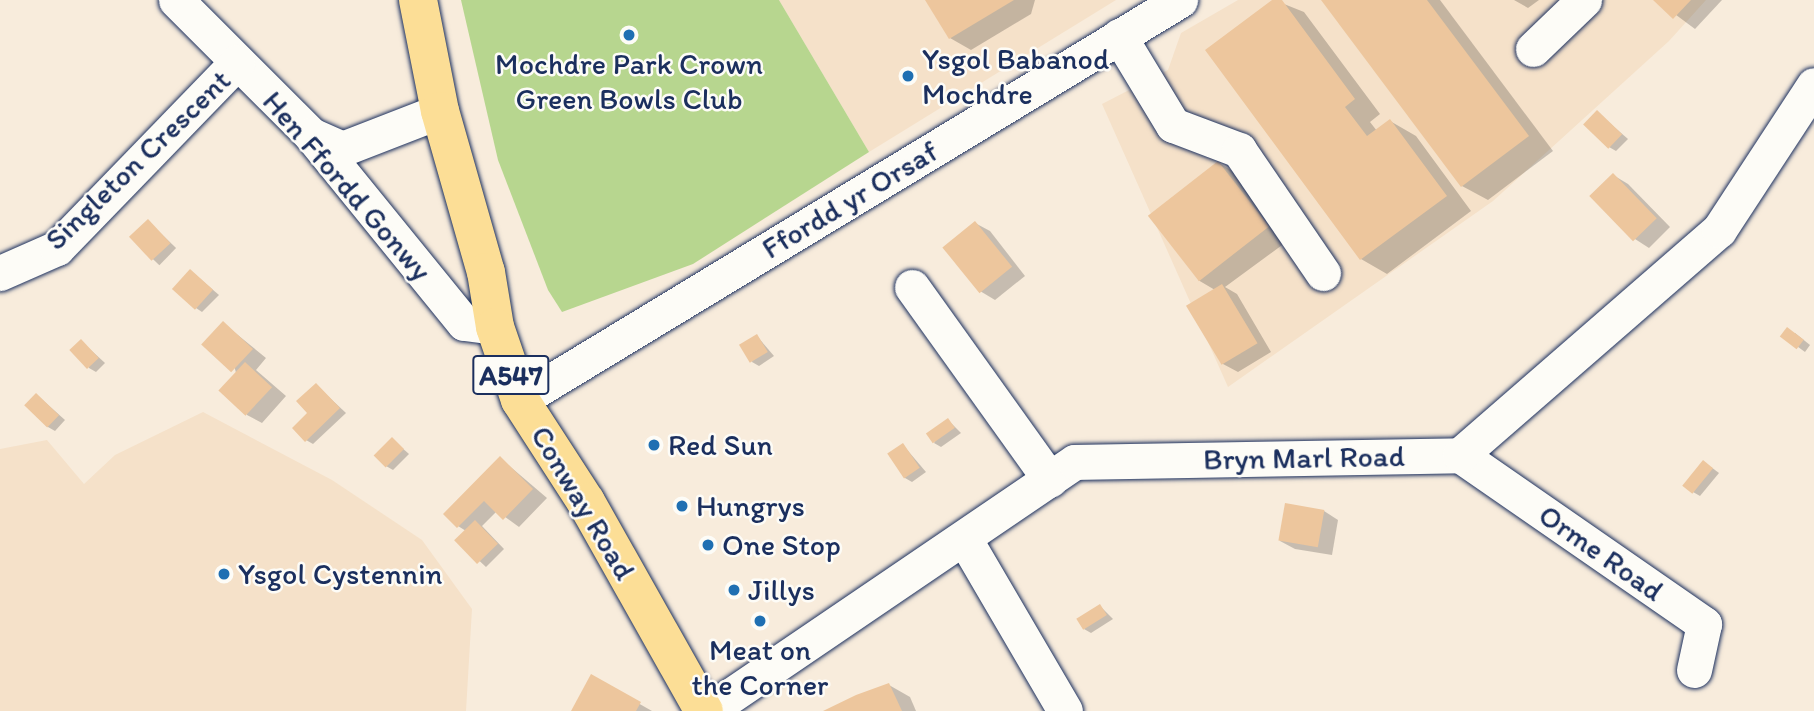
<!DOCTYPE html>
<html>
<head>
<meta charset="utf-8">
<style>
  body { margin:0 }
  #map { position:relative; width:1814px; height:711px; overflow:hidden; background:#f8ecdc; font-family:Itim,sans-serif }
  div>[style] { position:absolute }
  .built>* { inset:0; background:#f5e1c9 }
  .green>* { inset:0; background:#b7d68f }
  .shadow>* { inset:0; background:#0003; transform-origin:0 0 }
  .building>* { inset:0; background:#edc69d; transform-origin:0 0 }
  .roads { filter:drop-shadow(0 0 2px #1b2f5e) drop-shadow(0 0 2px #1b2f5e) }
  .minor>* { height:35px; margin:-17.5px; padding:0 17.5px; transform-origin:17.5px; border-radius:17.5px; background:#fdfcf7 }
  .major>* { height:38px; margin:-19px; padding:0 19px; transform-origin:19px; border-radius:19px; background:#fcde96 }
  .dots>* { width:19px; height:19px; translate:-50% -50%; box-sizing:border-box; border:4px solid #fdfcf7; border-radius:50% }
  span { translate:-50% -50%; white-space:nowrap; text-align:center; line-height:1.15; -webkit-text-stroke:5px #fdfcf7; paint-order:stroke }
  .shield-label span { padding:2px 5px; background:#fdfcf7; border:2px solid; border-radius:5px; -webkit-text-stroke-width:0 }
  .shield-label { font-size:28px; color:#1b2f5e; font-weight:700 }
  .poi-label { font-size:30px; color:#1b2f5e }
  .left { translate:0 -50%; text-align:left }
  .street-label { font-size:30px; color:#1b2f5e }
</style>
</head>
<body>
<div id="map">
  <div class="built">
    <div style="clip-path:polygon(779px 0,1116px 0,869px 152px)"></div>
    <div style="clip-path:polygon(1238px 0,1706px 0,1669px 41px,1493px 201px,1228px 387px,1102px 104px,1168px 70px,1181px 33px)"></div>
    <div style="clip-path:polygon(203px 412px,332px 480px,422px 540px,472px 609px,466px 711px,0 711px,0 449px,47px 440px,84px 484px,115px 455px)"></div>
  </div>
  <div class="green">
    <div style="clip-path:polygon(461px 0,779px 0,869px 152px,693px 264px,562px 312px,548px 290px,498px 160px)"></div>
  </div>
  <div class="shadow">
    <div style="clip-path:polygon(927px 0,1035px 0,1031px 14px,971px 50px,950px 38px)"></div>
    <div style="clip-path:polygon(1274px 0,1304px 12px,1380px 114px,1370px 122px,1377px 131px,1390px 121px,1416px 136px,1471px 211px,1387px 274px,1361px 259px)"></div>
    <div style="clip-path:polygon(1324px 0,1440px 0,1553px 151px,1488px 200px,1462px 186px)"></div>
    <div style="clip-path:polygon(1514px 0,1539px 0,1528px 8px)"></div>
    <div style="clip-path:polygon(1656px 0,1722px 0,1695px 29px)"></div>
    <div style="clip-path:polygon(1598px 113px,1628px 139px,1616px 151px,1609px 147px)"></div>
    <div style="clip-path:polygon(1219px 163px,1239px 175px,1289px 240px,1225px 287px,1237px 294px,1271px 352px,1238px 372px,1223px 364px,1215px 290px,1198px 280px)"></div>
    <div style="clip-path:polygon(1613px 175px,1628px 184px,1670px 227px,1649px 248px,1635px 239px)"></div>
    <div style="left:148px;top:221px;width:39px;height:24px;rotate:44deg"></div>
    <div style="clip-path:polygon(975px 223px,990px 231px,1025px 276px,995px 300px,980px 291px)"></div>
    <div style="clip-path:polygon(191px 271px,219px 295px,202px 312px,196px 308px)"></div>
    <div style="clip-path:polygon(223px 323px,266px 358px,256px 370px,286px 396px,262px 423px,247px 415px)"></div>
    <div style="clip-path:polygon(1795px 333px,1810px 345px,1805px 352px,1783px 336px)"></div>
    <div style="clip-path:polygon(757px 336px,774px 356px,759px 366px,752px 362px)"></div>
    <div style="clip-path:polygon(81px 341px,105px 363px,96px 372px,89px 368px)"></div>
    <div style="clip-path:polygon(316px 385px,346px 413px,313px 444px,306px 440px)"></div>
    <div style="clip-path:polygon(37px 395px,65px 420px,55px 431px,48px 427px)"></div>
    <div style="clip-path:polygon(948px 420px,961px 433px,941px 447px,934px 443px)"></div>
    <div style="clip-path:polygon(392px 439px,409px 454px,393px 470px,386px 466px)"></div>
    <div style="clip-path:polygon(903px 445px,926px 472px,912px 482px,905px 478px)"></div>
    <div style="clip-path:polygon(500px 458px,547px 498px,519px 527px,497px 511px,482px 526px,504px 549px,486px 567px,457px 540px,466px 531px,458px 526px)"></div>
    <div style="clip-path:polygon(1711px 467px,1719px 473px,1700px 496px,1693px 492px)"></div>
    <div style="clip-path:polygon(1286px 505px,1324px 511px,1338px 520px,1332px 555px,1295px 549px,1280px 541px)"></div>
    <div style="clip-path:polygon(1100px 606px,1113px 619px,1091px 633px,1084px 629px)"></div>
    <div style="clip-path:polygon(592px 677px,652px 711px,573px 711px)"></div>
    <div style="clip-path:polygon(889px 685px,910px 697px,916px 711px,830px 711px)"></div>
  </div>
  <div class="building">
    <div style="clip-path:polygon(925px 0,1014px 0,949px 39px)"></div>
    <div style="clip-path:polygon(1272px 0,1282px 0,1355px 99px,1345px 107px,1367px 136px,1390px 119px,1447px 196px,1360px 260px,1205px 50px)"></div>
    <div style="clip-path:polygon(1321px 0,1427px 0,1529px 136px,1461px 187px)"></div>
    <div style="clip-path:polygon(1653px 0,1691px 0,1673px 19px)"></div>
    <div style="left:1597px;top:110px;width:35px;height:20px;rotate:44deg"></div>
    <div style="left:1218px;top:161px;width:83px;height:89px;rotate:52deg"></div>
    <div style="left:1613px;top:173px;width:63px;height:33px;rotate:46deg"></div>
    <div style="left:148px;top:219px;width:33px;height:26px;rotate:47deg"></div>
    <div style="left:975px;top:221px;width:59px;height:42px;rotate:51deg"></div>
    <div style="left:190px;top:269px;width:31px;height:27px;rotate:42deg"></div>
    <div style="left:1222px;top:284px;width:69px;height:42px;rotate:59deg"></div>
    <div style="left:223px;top:321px;width:41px;height:32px;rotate:43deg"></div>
    <div style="left:1787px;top:327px;width:21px;height:12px;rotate:37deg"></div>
    <div style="left:757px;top:334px;width:21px;height:21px;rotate:59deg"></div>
    <div style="left:81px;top:339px;width:26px;height:16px;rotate:47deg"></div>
    <div style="left:245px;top:362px;width:37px;height:39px;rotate:43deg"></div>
    <div style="clip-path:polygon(316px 383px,340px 408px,305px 442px,292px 428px,307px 413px,296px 401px)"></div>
    <div style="left:36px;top:393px;width:32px;height:17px;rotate:44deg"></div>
    <div style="left:948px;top:418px;width:12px;height:27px;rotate:55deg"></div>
    <div style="left:392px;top:437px;width:17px;height:26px;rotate:45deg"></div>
    <div style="left:903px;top:443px;width:30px;height:19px;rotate:56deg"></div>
    <div style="clip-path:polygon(500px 456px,533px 489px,503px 520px,484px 501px,457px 528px,443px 514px)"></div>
    <div style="left:1703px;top:460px;width:13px;height:33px;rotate:39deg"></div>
    <div style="left:1285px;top:503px;width:40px;height:38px;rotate:10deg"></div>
    <div style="left:475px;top:520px;width:33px;height:29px;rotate:46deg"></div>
    <div style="left:1100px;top:604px;width:13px;height:28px;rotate:58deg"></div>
    <div style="clip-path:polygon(591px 674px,641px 702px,636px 711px,571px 711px)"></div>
    <div style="clip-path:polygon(889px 683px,902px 711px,823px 711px,856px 695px)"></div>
  </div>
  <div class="roads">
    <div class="minor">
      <div style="left:176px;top:0;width:191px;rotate:45deg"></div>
      <div style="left:311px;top:135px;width:242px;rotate:50.9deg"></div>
      <div style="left:464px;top:323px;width:31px;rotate:7deg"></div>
      <div style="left:1119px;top:36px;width:104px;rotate:58.8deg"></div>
      <div style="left:1173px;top:125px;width:71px;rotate:20.7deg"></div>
      <div style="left:1239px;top:150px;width:149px;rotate:55.7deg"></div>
      <div style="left:1533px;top:49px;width:71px;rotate:-43.9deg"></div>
      <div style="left:311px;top:135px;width:34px;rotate:24deg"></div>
      <div style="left:342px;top:149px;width:105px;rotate:-21.2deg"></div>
      <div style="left:0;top:273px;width:62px;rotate:-23.7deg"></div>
      <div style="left:57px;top:248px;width:259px;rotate:-45.9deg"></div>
      <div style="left:912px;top:287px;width:237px;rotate:54.4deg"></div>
      <div style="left:520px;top:400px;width:772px;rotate:-31.22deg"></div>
      <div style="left:1460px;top:455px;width:297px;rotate:34.7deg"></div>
      <div style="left:1704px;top:624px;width:47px;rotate:102.3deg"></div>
      <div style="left:964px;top:538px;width:200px;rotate:59.7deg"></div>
      <div style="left:708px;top:711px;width:443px;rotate:-34.2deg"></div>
      <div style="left:1075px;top:462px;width:385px;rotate:-1deg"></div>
      <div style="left:1460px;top:455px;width:343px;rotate:-41deg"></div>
      <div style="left:1719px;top:230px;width:173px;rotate:-56.8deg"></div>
    </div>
    <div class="major">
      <div style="left:418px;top:0;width:113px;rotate:78.8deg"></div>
      <div style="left:440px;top:111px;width:167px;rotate:74.1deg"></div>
      <div style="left:486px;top:272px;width:56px;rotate:80.7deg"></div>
      <div style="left:495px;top:327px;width:77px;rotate:71.1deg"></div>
      <div style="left:520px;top:400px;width:121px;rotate:57.1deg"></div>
      <div style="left:586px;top:502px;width:240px;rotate:60.6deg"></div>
    </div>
  </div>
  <div class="dots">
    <div style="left:629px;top:35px;background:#1f6fb2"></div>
    <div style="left:908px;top:76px;background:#1f6fb2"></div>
    <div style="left:654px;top:445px;background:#1f6fb2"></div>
    <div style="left:682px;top:506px;background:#1f6fb2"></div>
    <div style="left:708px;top:545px;background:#1f6fb2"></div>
    <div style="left:224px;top:574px;background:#1f6fb2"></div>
    <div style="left:734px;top:590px;background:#1f6fb2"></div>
    <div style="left:760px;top:621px;background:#1f6fb2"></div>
  </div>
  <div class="shield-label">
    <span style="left:511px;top:375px">A547</span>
  </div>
  <div class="poi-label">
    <span class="left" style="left:922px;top:76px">Ysgol Babanod<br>Mochdre</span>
    <span style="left:629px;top:81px">Mochdre Park Crown<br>Green Bowls Club</span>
    <span class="left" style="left:668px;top:445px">Red Sun</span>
    <span class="left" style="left:696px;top:506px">Hungrys</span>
    <span class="left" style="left:722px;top:545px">One Stop</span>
    <span class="left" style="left:238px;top:574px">Ysgol Cystennin</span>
    <span class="left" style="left:748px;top:590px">Jillys</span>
    <span style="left:760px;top:667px">Meat on<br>the Corner</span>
  </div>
  <div class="street-label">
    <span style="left:138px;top:160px;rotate:-44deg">Singleton Crescent</span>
    <span style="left:347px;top:186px;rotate:49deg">Hen Ffordd Gonwy</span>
    <span style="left:850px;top:200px;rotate:-31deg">Ffordd yr Orsaf</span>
    <span style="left:1304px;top:458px;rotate:-1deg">Bryn Marl Road</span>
    <span style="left:583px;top:503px;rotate:59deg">Conway Road</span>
    <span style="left:1601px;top:553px;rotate:35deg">Orme Road</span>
  </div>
</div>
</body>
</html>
